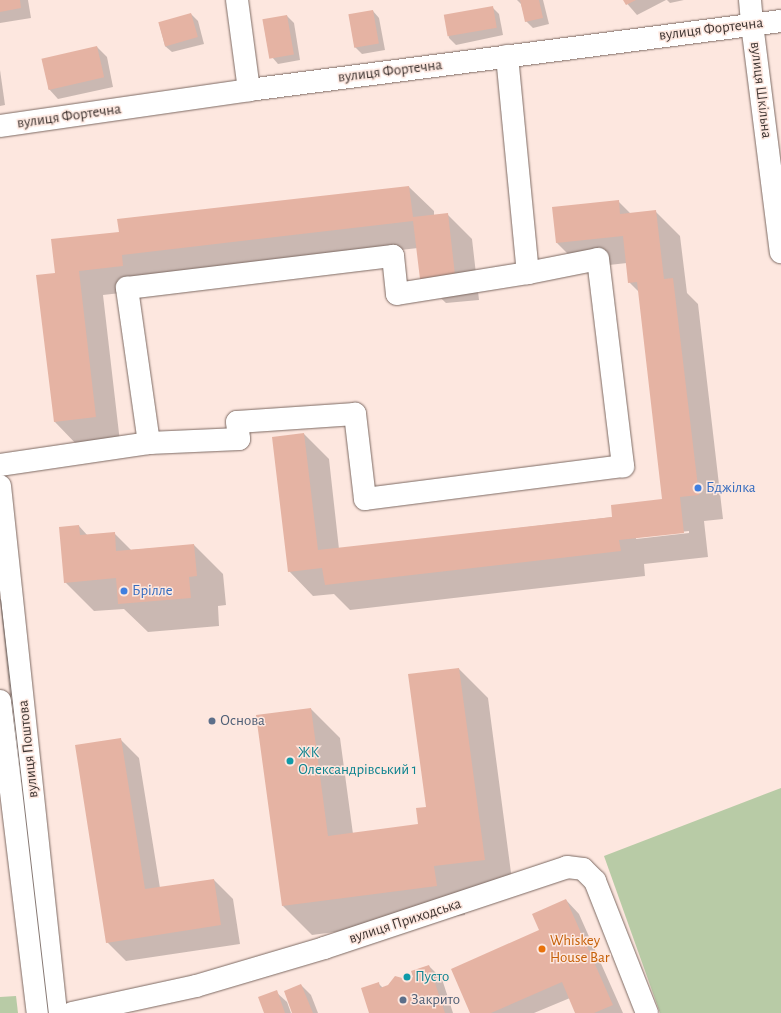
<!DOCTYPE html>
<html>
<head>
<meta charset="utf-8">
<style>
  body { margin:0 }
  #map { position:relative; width:781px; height:1013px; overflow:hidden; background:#fde7df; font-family:"Alegreya Sans",sans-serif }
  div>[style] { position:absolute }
  .green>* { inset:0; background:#b8cba6 }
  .shadow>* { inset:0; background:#0003 }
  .building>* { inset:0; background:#e5b3a3; transform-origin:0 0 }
  .roads { filter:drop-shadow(0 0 1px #7d6a63) drop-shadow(0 0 1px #7d6a63) }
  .minor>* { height:22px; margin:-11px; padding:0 11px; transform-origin:11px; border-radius:11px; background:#fff }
  .major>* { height:22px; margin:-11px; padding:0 11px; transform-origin:11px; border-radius:11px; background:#fff }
  .tram>* { height:1px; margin:-0.5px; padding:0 0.5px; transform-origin:0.5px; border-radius:0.5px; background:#867873 }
  .dots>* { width:11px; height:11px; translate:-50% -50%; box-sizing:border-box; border:2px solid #fde7df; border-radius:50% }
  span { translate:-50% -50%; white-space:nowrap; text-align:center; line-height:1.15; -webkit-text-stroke:3px #fde7df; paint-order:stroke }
  .street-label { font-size:15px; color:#3d3431 }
  .shop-label { font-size:15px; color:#366cbe }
  .left { translate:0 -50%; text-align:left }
  .service-label { font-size:15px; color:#4e5e75 }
  .culture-label { font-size:15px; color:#0d838f }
  .food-label { font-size:15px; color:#c56008 }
</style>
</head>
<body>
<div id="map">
  <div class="green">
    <div style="clip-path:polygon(781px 788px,781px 1013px,660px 1013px,604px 856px)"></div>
    <div style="clip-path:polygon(16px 996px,18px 1013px,0 1013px,0 997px)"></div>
  </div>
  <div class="shadow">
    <div style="clip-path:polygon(0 0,28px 0,31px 18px,0 23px)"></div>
    <div style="clip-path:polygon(517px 0,543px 0,549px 24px,533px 28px,526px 21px,521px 4px)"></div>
    <div style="clip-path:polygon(624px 0,666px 0,637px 15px)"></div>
    <div style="clip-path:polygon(667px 0,684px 0,670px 3px)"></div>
    <div style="clip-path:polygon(492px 7px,499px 14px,503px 35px,456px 45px,449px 38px,445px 17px)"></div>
    <div style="clip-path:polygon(373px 11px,379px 18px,385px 50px,362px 54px,355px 47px)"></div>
    <div style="clip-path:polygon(191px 14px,198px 21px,204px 44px,172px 52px,165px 46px,159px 23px)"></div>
    <div style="clip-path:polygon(287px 16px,294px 23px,300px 60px,278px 64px,272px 57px)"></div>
    <div style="clip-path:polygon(97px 47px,107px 57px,113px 87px,58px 99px,48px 88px)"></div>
    <div style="clip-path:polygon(0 70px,5px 105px,0 106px)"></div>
    <div style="clip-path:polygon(409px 187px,434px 211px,434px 216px,447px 214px,472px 239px,479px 300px,446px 303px,421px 279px,418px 248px,146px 279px,147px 290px,103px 295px,120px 442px,79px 447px,55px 422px,56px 274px,120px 232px)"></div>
    <div style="clip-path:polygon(evenodd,618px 201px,631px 214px,655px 211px,680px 236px,687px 293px,698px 304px,723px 519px,704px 521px,708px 557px,644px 564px,645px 576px,350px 610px,334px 594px,313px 596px,289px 571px,304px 434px,329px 459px,339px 549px,613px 517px,663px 500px,639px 292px,629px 282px,627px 263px,582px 268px,557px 243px,553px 208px,618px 201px,689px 531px,689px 533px,636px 539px,636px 537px,689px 531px)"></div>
    <div style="clip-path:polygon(79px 526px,88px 536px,114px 533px,131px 550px,194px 545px,223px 574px,226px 605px,218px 606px,219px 626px,148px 632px,124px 609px,94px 611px,65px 582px)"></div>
    <div style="clip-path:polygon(459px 669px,488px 698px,513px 888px,463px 895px,465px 915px,312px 935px,283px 906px,311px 709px,340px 738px,353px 834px,419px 825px,427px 808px)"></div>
    <div style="clip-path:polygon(120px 739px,139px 758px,160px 888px,214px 880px,233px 899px,240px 944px,126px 961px,107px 942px)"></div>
    <div style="clip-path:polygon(566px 900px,579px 914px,623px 1013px,577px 1013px,570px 998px,534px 1013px,471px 1013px)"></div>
    <div style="clip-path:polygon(429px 966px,442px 979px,453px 1013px,370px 1013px,378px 983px,383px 988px,414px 977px)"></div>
    <div style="clip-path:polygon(301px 985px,311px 995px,318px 1013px,293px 1013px)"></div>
    <div style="clip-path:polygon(276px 992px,287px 1002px,291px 1013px,265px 1013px)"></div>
  </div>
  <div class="building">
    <div style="clip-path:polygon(0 0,20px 0,21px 8px,0 12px)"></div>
    <div style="clip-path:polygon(520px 0,539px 0,543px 18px,525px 22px)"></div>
    <div style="clip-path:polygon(623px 0,636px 0,626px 5px)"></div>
    <div style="left:493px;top:6px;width:22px;height:50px;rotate:80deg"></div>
    <div style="left:373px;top:10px;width:34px;height:25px;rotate:80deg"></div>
    <div style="left:191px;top:13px;width:25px;height:34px;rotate:74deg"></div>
    <div style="left:287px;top:15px;width:40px;height:25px;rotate:80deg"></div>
    <div style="left:97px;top:46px;width:32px;height:57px;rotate:77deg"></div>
    <div style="clip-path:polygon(409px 186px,413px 217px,448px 213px,455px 275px,420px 279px,413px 221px,122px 255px,123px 266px,79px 271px,96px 417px,54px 422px,36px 275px,55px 273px,51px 239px,119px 232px,117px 219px)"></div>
    <div style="clip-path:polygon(619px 200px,620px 214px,656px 210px,664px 279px,673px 278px,699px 495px,680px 497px,684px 533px,619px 540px,621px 551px,325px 585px,322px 568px,288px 572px,272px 437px,304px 433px,318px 550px,612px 517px,611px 505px,662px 499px,637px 282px,628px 283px,623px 236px,556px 243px,552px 207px)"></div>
    <div style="clip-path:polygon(79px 525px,80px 535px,115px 532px,116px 551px,194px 544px,197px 576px,189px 577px,191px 598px,118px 604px,116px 578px,64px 583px,59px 527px)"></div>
    <div style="clip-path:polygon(459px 668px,485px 860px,434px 866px,437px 886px,282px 906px,256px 715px,311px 708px,328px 836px,418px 824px,416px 808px,426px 807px,408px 674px)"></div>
    <div style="clip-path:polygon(121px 738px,145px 889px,214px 879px,221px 925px,106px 943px,75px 745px)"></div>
    <div style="clip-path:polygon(566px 899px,613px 1005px,594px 1013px,575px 1013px,562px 982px,491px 1013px,470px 1013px,451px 969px,539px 930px,532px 914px)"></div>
    <div style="clip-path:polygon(429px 965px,445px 1013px,369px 1013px,361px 988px,379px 982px,380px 988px,388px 985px,395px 976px,406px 979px,413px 977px,411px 971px)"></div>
    <div style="clip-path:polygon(301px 984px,313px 1013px,292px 1013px,284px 991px)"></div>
    <div style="clip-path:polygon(277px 990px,285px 1013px,264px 1013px,258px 997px)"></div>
  </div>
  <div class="roads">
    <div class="minor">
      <div style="left:237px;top:0;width:91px;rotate:82.4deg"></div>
      <div style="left:750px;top:0;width:24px;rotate:85deg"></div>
      <div style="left:507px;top:56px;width:218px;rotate:84.5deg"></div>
      <div style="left:528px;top:273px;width:71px;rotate:-11.3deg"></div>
      <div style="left:598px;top:259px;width:209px;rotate:83.1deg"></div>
      <div style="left:623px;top:466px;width:260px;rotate:172.7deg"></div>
      <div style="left:365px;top:499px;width:86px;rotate:-96.7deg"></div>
      <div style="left:355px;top:414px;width:118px;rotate:176.1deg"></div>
      <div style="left:237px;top:422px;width:17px;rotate:83deg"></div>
      <div style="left:239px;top:439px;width:90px;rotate:177.5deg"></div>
      <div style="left:149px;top:443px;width:157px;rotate:-98.1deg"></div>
      <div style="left:127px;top:288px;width:268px;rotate:-6.9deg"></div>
      <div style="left:393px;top:256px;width:38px;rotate:84deg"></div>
      <div style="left:397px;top:294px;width:133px;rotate:-9.1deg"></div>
      <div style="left:0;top:465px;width:151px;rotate:-8.4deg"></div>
      <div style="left:0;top:486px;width:530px;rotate:83.93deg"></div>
      <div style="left:0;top:701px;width:314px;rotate:83.1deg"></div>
      <div style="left:72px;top:1013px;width:127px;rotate:-12.3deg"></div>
      <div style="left:196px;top:986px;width:134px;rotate:-16.5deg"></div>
      <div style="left:324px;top:948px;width:256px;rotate:-18.4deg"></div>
      <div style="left:567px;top:867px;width:16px;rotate:7deg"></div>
      <div style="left:583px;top:869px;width:17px;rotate:45deg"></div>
      <div style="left:595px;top:881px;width:142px;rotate:68.5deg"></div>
    </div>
    <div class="major">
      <div style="left:752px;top:24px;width:230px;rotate:82.8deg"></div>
      <div style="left:0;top:126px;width:252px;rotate:-8.2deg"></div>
      <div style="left:249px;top:90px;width:536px;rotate:-7.39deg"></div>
    </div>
  </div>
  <div class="tram">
    <div style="left:0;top:599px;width:417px;rotate:83.4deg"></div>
  </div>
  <div class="dots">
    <div style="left:698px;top:488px;background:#3f7fe0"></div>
    <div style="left:124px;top:591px;background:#3f7fe0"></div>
    <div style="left:212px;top:721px;background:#5c6f8a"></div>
    <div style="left:290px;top:761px;background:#0f9aa8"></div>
    <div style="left:542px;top:949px;background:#e8710a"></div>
    <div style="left:407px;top:977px;background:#0f9aa8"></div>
    <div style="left:403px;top:1000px;background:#5c6f8a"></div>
  </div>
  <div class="street-label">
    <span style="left:711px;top:29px;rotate:-7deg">вулиця Фортечна</span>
    <span style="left:390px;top:71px;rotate:-7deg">вулиця Фортечна</span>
    <span style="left:761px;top:90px;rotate:83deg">вулиця Шкільна</span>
    <span style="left:69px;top:116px;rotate:-8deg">вулиця Фортечна</span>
    <span style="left:28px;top:749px;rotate:-96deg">вулиця Поштова</span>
    <span style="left:405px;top:921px;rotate:-18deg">вулиця Приходська</span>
  </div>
  <div class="shop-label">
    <span class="left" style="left:706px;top:488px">Бджілка</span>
    <span class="left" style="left:132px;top:591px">Брілле</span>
  </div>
  <div class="service-label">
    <span class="left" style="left:220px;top:721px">Основа</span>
    <span class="left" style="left:411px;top:1000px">Закрито</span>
  </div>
  <div class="culture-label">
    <span class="left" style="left:298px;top:761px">ЖК<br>Олександрівський 1</span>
    <span class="left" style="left:415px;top:977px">Пусто</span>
  </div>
  <div class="food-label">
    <span class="left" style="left:550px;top:949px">Whiskey<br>House Bar</span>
  </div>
</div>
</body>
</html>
